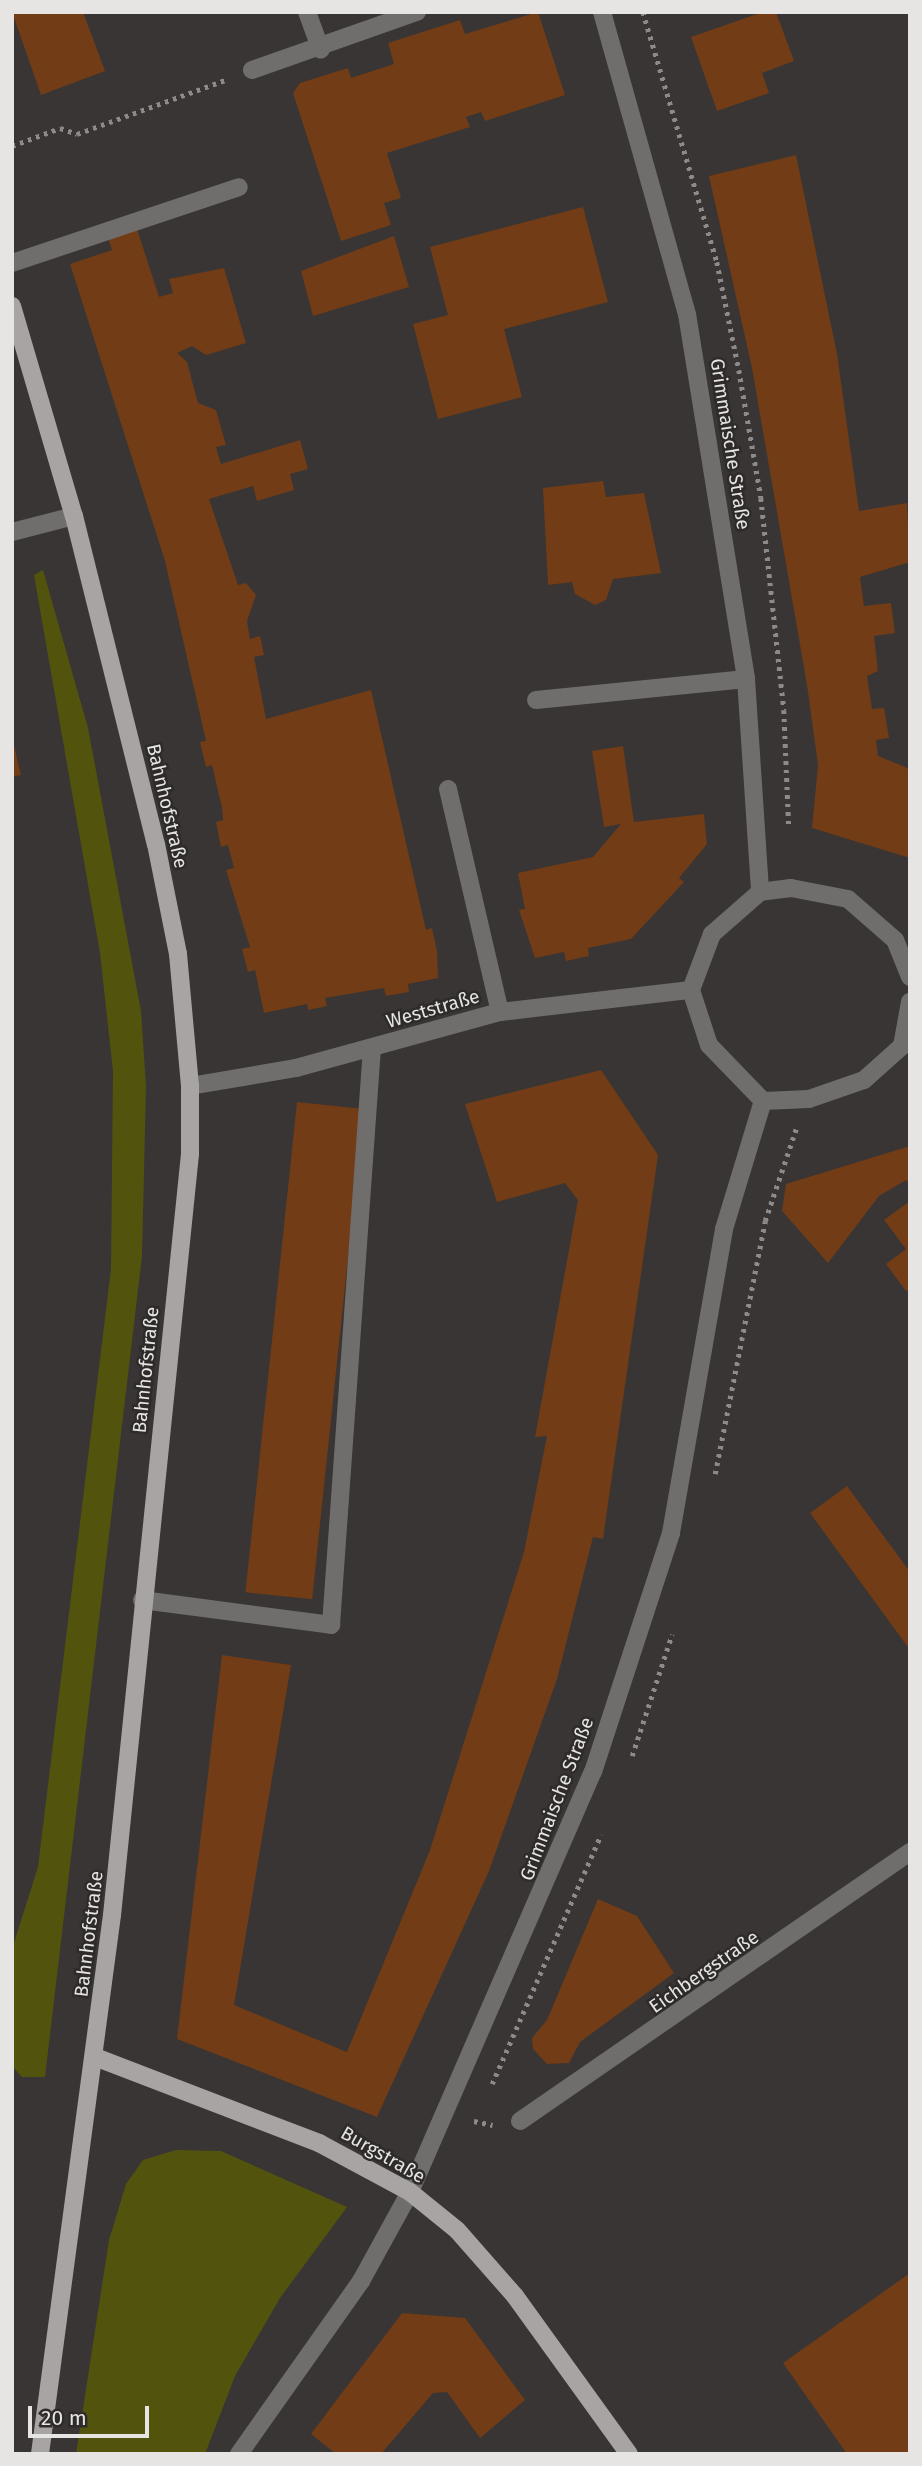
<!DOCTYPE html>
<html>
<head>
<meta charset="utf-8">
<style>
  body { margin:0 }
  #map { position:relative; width:922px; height:2466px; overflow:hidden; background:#383534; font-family:"Fira Sans",sans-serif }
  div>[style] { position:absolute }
  .green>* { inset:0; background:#52540e }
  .building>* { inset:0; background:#713c16; transform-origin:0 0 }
  .path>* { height:4.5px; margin-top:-2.25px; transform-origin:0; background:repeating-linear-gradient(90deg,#8d8b89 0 3.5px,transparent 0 8.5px) }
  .minor>* { height:18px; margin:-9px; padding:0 9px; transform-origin:9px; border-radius:9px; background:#6f6e6d }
  .major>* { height:18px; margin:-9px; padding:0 9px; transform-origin:9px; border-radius:9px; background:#a7a4a3 }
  span { translate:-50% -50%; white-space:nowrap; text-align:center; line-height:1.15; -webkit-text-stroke:5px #2e2b2a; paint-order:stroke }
  .street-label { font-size:19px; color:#e6e5e3 }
  .frame { position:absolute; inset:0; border:14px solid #e6e5e3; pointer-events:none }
  .scale { position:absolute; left:28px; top:2406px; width:121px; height:32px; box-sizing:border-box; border:4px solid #e6e5e3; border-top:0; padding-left:9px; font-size:21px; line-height:24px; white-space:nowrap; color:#e6e5e3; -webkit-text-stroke:5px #2e2b2a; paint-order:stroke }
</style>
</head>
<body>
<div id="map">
  <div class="green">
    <div style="clip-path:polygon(43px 570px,88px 728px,141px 1011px,146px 1086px,142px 1256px,45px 2077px,22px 2077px,12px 2066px,12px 1949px,38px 1867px,111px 1269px,113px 1071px,100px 953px,34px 575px)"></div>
    <div style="clip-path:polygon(176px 2150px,221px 2151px,347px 2207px,280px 2298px,235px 2376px,205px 2454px,76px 2454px,109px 2240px,126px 2184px,143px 2160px)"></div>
  </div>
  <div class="building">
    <div style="clip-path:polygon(12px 12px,83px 12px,105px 71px,41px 95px)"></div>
    <div style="clip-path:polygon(538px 12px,565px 95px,485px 121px,481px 112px,466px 117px,470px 127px,387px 153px,401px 198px,384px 203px,391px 225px,341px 241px,293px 93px,300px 83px,348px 68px,351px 78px,394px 64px,388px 43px,460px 20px,465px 34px)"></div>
    <div style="clip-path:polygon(763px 12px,776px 12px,794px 61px,762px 73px,769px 93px,717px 111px,691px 37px)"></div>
    <div style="clip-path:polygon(796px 155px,837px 354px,859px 511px,907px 503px,910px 562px,860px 577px,864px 606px,891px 603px,895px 633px,874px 636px,878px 671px,867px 676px,872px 709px,884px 708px,889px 738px,876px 740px,878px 756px,910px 769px,910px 858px,812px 828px,818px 765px,807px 685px,752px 368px,709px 176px)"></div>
    <div style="clip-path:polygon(583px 207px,608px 302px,504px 329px,522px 397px,438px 419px,413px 324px,448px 315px,430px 247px)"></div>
    <div style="clip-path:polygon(136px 226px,159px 297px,173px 293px,169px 279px,224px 268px,246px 343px,206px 355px,192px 346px,177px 353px,187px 362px,198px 403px,216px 410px,226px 445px,216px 447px,221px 464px,300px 440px,308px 469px,290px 474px,294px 490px,257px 501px,253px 486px,209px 499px,238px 585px,246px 583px,256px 595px,247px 621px,250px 639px,260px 636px,264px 655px,254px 657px,266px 719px,371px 690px,426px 930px,432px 928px,437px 951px,438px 978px,408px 984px,409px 992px,386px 996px,384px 988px,325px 998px,327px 1006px,308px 1010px,307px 1004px,264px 1013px,255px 970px,248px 972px,242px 949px,250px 947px,226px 870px,234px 868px,228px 845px,221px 847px,216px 822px,223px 820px,222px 808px,212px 765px,206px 767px,200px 742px,206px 741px,165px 561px,70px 264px,112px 250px,107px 235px)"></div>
    <div style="clip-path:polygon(394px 236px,409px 287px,313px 316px,301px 271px)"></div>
    <div style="clip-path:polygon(603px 481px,606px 497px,644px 493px,661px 573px,613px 579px,606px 600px,595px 605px,575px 594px,572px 582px,548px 585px,543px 488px)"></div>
    <div style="clip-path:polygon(12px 737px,21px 775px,12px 777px)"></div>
    <div style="clip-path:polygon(623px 746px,634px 822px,704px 814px,707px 844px,679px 878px,684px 882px,631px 939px,588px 948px,589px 956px,566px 961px,564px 952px,535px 958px,519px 910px,525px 909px,518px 873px,593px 857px,621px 824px,604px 827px,592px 751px)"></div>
    <div style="clip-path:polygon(601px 1070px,658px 1155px,603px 1539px,593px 1537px,557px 1679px,489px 1871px,377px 2117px,177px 2039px,222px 1655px,291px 1665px,234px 2005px,347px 2052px,430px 1850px,524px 1552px,547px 1436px,535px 1437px,578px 1200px,565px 1183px,497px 1202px,465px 1104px)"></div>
    <div style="left:297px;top:1102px;width:67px;height:493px;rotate:6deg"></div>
    <div style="clip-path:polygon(910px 1146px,910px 1186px,906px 1180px,879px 1196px,828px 1263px,782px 1211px,786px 1184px)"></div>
    <div style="clip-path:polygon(910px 1201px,910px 1289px,906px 1291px,886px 1264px,906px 1249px,884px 1220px)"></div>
    <div style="clip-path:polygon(847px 1486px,910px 1572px,910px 1650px,810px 1513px)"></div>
    <div style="clip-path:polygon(598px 1899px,637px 1916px,674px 1973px,580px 2042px,569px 2063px,547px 2064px,533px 2049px,532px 2038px,547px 2020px)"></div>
    <div style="clip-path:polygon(910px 2273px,910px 2454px,847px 2454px,783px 2363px)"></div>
    <div style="clip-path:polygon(402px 2313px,465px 2318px,525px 2400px,480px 2438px,447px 2392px,433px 2393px,381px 2454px,336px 2454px,311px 2434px)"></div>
  </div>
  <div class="path">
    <div style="left:643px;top:12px;width:261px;rotate:73.5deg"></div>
    <div style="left:717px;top:262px;width:110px;rotate:78.5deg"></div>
    <div style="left:739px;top:370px;width:130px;rotate:80.2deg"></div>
    <div style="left:761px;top:498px;width:213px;rotate:83.8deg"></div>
    <div style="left:784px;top:710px;width:118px;rotate:87.6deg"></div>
    <div style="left:12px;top:146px;width:51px;rotate:-20.6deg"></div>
    <div style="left:60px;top:128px;width:18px;rotate:19deg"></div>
    <div style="left:77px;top:134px;width:158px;rotate:-20deg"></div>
    <div style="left:715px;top:1474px;width:258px;rotate:-78.8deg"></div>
    <div style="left:765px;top:1221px;width:97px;rotate:-71.4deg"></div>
    <div style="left:632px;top:1756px;width:128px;rotate:-71.8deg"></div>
    <div style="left:492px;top:2084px;width:272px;rotate:-66.4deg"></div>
    <div style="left:474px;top:2121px;width:19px;rotate:12deg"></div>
  </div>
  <div class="minor">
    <div style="left:307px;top:12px;width:40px;rotate:69.8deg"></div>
    <div style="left:602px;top:12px;width:314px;rotate:74.3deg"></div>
    <div style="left:687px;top:314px;width:370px;rotate:80.8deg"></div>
    <div style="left:746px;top:679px;width:213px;rotate:86.2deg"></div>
    <div style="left:252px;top:70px;width:175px;rotate:-19.4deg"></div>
    <div style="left:12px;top:263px;width:239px;rotate:-18.5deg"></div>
    <div style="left:12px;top:532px;width:64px;rotate:-14.5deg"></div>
    <div style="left:536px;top:700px;width:211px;rotate:-5.7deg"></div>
    <div style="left:448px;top:789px;width:229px;rotate:76.9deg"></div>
    <div style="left:910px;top:977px;width:40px;rotate:-112deg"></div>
    <div style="left:895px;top:940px;width:62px;rotate:-138.9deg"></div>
    <div style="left:848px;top:899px;width:58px;rotate:-169.1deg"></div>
    <div style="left:791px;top:888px;width:31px;rotate:173deg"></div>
    <div style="left:760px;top:892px;width:64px;rotate:138.8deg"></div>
    <div style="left:712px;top:934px;width:60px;rotate:110.6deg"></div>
    <div style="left:691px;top:990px;width:58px;rotate:71.9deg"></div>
    <div style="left:709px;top:1045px;width:78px;rotate:46deg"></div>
    <div style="left:763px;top:1101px;width:46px;rotate:-2.5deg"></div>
    <div style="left:809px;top:1099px;width:58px;rotate:-19.1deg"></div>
    <div style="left:864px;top:1080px;width:51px;rotate:-41.8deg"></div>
    <div style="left:902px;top:1046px;width:45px;rotate:-79.7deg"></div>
    <div style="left:190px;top:1086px;width:108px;rotate:-9.6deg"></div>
    <div style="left:296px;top:1068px;width:212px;rotate:-15.4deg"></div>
    <div style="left:500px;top:1012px;width:192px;rotate:-6.6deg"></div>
    <div style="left:142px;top:1600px;width:191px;rotate:7.5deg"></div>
    <div style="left:331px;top:1625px;width:578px;rotate:-85.94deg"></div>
    <div style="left:520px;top:2121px;width:474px;rotate:-34.6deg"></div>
    <div style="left:239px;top:2454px;width:212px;rotate:-54.8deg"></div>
    <div style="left:361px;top:2281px;width:102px;rotate:-61.2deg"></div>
    <div style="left:410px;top:2192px;width:458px;rotate:-66.5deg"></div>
    <div style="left:593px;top:1772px;width:251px;rotate:-71.9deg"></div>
    <div style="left:671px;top:1533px;width:309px;rotate:-80.1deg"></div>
    <div style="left:724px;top:1229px;width:134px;rotate:-73.1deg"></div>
  </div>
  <div class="major">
    <div style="left:12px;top:306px;width:219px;rotate:73.6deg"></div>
    <div style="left:74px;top:516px;width:338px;rotate:76deg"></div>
    <div style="left:156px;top:844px;width:112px;rotate:78.7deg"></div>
    <div style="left:178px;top:954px;width:133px;rotate:84.8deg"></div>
    <div style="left:190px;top:1086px;width:68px;rotate:90deg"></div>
    <div style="left:190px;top:1154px;width:765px;rotate:95.85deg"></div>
    <div style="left:112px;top:1915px;width:544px;rotate:97.61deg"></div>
    <div style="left:95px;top:2057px;width:240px;rotate:21deg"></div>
    <div style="left:319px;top:2143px;width:103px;rotate:28.3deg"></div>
    <div style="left:410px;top:2192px;width:60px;rotate:39deg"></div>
    <div style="left:457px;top:2230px;width:88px;rotate:48.7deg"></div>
    <div style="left:515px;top:2296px;width:195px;rotate:54.2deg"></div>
  </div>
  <div class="street-label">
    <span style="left:730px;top:444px;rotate:81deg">Grimmaische Straße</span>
    <span style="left:167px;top:806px;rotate:77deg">Bahnhofstraße</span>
    <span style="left:433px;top:1009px;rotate:-16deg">Weststraße</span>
    <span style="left:146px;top:1370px;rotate:-84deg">Bahnhofstraße</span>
    <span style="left:557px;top:1799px;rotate:-69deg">Grimmaische Straße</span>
    <span style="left:89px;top:1934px;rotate:-83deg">Bahnhofstraße</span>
    <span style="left:704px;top:1972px;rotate:-35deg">Eichbergstraße</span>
    <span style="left:383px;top:2155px;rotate:30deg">Burgstraße</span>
  </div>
  <div class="frame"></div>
  <div class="scale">20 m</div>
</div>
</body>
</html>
